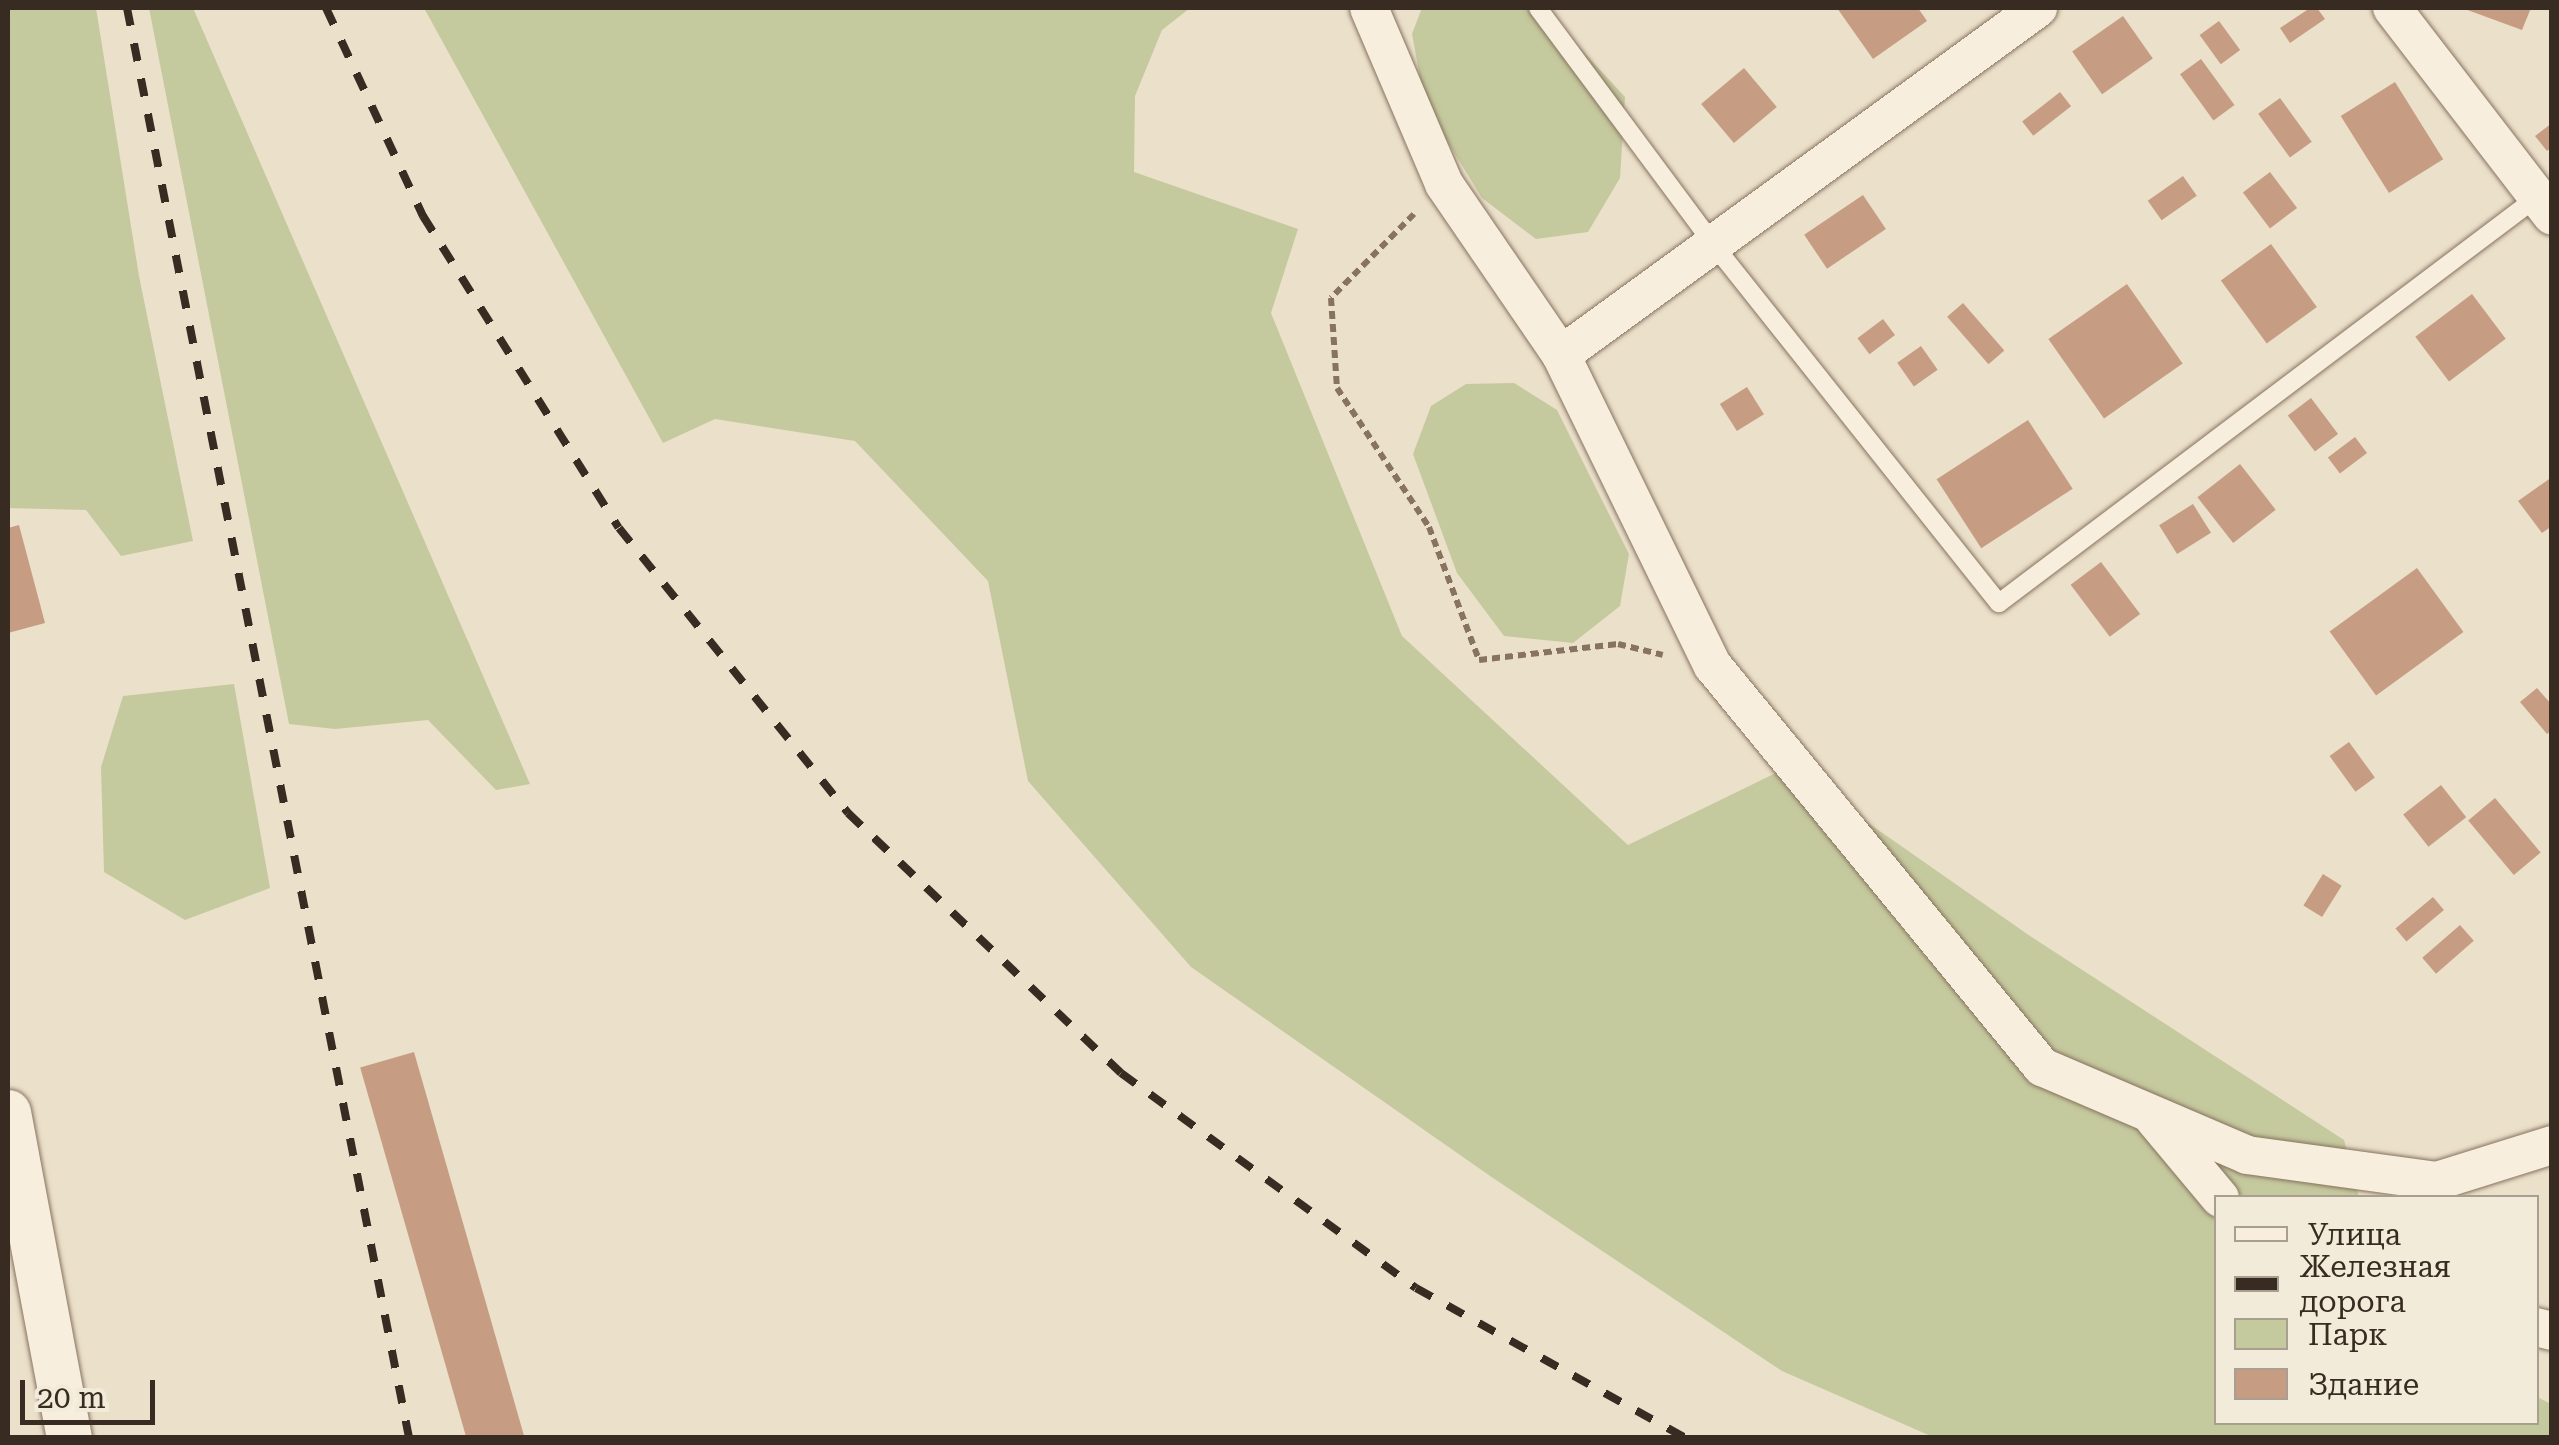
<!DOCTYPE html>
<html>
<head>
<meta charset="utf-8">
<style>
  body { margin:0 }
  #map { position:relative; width:2559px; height:1445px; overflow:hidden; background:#ebe0ca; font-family:"Roboto Serif",serif }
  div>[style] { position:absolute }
  .green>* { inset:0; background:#c5c99e }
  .building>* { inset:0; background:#c69d83; transform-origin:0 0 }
  .path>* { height:6px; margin-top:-3px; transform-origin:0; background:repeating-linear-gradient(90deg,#87735f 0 8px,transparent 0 13px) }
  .roads { filter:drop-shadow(0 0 2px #87735f) drop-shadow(0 0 2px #87735f) }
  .service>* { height:18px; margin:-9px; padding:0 9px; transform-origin:9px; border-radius:9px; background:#f7eedd }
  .minor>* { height:38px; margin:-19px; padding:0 19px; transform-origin:19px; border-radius:19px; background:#f7eedd }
  .tertiary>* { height:45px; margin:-22.5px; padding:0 22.5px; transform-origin:22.5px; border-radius:22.5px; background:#f7eedd }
  .rail>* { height:8px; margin-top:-4px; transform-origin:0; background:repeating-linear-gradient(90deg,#382c22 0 18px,transparent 0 36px) }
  span { translate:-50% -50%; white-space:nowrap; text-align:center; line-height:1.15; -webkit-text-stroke:8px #f3ebd9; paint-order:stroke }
  .frame { position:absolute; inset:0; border:10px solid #382c22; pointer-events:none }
  .legend { position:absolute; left:2214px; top:1195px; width:325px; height:230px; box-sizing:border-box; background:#f3ebd9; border:2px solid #a89f90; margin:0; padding:12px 18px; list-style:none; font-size:30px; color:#382c22 }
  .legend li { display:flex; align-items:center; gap:20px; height:50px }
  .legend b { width:50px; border:2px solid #a89f90 }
  .scale { position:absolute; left:20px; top:1380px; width:135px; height:45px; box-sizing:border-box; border:5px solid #382c22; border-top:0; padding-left:12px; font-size:30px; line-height:35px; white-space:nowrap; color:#382c22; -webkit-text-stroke:8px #f3ebd9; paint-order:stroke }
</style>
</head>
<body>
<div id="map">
  <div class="green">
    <div style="clip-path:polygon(8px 8px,96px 8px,139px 276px,193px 541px,121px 556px,86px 510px,8px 508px)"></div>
    <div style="clip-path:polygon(149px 8px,193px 8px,530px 784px,496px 790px,428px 720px,335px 729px,289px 724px)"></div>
    <div style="clip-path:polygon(424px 8px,1190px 8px,1162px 30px,1135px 96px,1134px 172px,1298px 229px,1271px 313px,1402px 636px,1628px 845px,1788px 767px,2030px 936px,2344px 1140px,2359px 1197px,2216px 1198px,2216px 1422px,2536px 1422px,2537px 1397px,2551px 1404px,2551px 1437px,1933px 1437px,1782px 1371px,1493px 1178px,1191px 967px,1028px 781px,988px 581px,855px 441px,715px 419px,663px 443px)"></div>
    <div style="clip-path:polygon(1422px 8px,1543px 8px,1625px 97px,1620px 178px,1588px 232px,1536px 239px,1482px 198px,1425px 105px,1412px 34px)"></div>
    <div style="clip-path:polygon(1514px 383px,1557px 410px,1629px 554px,1620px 606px,1573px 643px,1504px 636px,1457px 573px,1413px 454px,1431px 406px,1466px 384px)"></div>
    <div style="clip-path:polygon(234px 684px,270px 888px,185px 920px,104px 872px,101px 767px,123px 696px)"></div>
  </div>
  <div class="building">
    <div style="clip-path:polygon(1837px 8px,1918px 8px,1927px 21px,1873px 59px)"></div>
    <div style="clip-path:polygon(2310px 8px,2317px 8px,2325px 19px,2290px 43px,2280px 28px)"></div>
    <div style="clip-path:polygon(2462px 8px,2531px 8px,2522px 30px)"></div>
    <div style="left:2123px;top:16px;width:52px;height:62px;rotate:55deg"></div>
    <div style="left:2219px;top:21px;width:36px;height:24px;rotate:54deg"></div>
    <div style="left:2201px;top:59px;width:57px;height:26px;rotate:54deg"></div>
    <div style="left:1744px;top:68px;width:51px;height:56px;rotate:50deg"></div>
    <div style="left:2395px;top:82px;width:91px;height:64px;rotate:58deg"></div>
    <div style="left:2060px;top:92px;width:18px;height:48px;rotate:52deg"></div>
    <div style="left:2280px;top:98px;width:54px;height:27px;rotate:54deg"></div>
    <div style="clip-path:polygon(2552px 123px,2552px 147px,2547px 151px,2535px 136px)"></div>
    <div style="left:2270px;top:172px;width:45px;height:34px;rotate:53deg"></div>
    <div style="left:2183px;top:176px;width:24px;height:43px;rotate:55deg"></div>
    <div style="left:1863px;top:195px;width:41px;height:71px;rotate:56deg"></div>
    <div style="left:2271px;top:244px;width:78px;height:62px;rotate:54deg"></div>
    <div style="left:2127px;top:284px;width:97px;height:96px;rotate:55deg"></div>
    <div style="left:2472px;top:294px;width:56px;height:71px;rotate:53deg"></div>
    <div style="left:1963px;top:303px;width:63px;height:21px;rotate:49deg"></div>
    <div style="left:1883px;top:319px;width:20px;height:32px;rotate:53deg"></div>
    <div style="left:1921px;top:346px;width:29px;height:29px;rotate:55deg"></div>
    <div style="left:1747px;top:387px;width:32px;height:32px;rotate:58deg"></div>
    <div style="left:2311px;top:398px;width:45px;height:29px;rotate:53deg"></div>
    <div style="left:2028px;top:420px;width:82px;height:109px;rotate:57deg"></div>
    <div style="left:2355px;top:437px;width:20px;height:34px;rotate:53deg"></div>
    <div style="left:2240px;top:464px;width:58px;height:54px;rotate:52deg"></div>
    <div style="clip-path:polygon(2552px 477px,2552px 526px,2542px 533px,2518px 501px)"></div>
    <div style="left:2193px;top:504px;width:34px;height:40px;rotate:58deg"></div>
    <div style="clip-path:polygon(19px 525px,45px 623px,8px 633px,8px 528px)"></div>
    <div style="left:2101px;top:562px;width:65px;height:38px;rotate:53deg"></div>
    <div style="left:2417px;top:568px;width:79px;height:108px;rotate:54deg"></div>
    <div style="clip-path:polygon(2537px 688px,2552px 705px,2552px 730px,2547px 734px,2520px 702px)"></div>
    <div style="left:2349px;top:742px;width:44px;height:24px;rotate:54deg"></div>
    <div style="left:2441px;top:785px;width:41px;height:48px;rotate:52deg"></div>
    <div style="left:2495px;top:798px;width:71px;height:35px;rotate:50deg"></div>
    <div style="left:2323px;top:874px;width:22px;height:37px;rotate:32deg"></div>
    <div style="left:2433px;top:897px;width:17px;height:49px;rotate:50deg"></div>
    <div style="left:2460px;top:925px;width:21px;height:50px;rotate:49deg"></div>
    <div style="left:414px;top:1052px;width:401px;height:56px;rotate:74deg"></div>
  </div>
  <div class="path">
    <div style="left:1414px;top:214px;width:118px;rotate:134.7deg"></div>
    <div style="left:1331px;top:298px;width:90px;rotate:86.2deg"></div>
    <div style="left:1337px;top:388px;width:167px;rotate:56.5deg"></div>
    <div style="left:1429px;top:527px;width:142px;rotate:69.4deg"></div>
    <div style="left:1479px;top:660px;width:140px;rotate:-6.6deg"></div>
    <div style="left:1618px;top:644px;width:46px;rotate:13.7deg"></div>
  </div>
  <div class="roads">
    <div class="service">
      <div style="left:1538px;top:8px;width:294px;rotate:53.4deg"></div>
      <div style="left:1713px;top:244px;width:459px;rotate:51.5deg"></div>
      <div style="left:1999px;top:603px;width:673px;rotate:-37.02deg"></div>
    </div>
    <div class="minor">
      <div style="left:1369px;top:8px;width:191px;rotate:66.9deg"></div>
      <div style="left:1444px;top:184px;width:207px;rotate:55.6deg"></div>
      <div style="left:1561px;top:355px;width:346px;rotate:64deg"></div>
      <div style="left:1713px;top:666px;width:519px;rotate:50.63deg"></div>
      <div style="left:2042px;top:1067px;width:223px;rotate:23.2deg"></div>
      <div style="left:2247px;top:1155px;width:192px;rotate:7.8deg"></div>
      <div style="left:2437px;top:1181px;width:121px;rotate:-17.4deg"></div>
      <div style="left:2392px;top:8px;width:262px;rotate:52.4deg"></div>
      <div style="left:1561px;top:355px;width:590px;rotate:-36.03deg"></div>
      <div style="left:2154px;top:1119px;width:103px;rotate:50.1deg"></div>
      <div style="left:2536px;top:1327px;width:16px;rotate:14deg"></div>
    </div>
    <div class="tertiary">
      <div style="left:8px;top:1112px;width:332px;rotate:79.4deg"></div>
    </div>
  </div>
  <div class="rail">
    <div style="left:127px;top:8px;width:1458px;rotate:78.84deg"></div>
    <div style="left:326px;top:8px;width:230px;rotate:65deg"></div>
    <div style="left:423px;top:216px;width:368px;rotate:57.9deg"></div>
    <div style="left:619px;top:528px;width:366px;rotate:51.2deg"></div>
    <div style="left:848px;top:813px;width:377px;rotate:43.6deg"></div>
    <div style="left:1121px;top:1073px;width:365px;rotate:36.1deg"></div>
    <div style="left:1416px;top:1288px;width:309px;rotate:29.1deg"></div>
  </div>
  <div class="frame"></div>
  <ul class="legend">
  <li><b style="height:12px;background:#f7eedd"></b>Улица</li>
  <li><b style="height:12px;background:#382c22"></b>Железная дорога</li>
  <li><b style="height:28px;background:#c5c99e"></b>Парк</li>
  <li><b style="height:28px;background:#c69d83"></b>Здание</li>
  </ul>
  <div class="scale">20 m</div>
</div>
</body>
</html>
